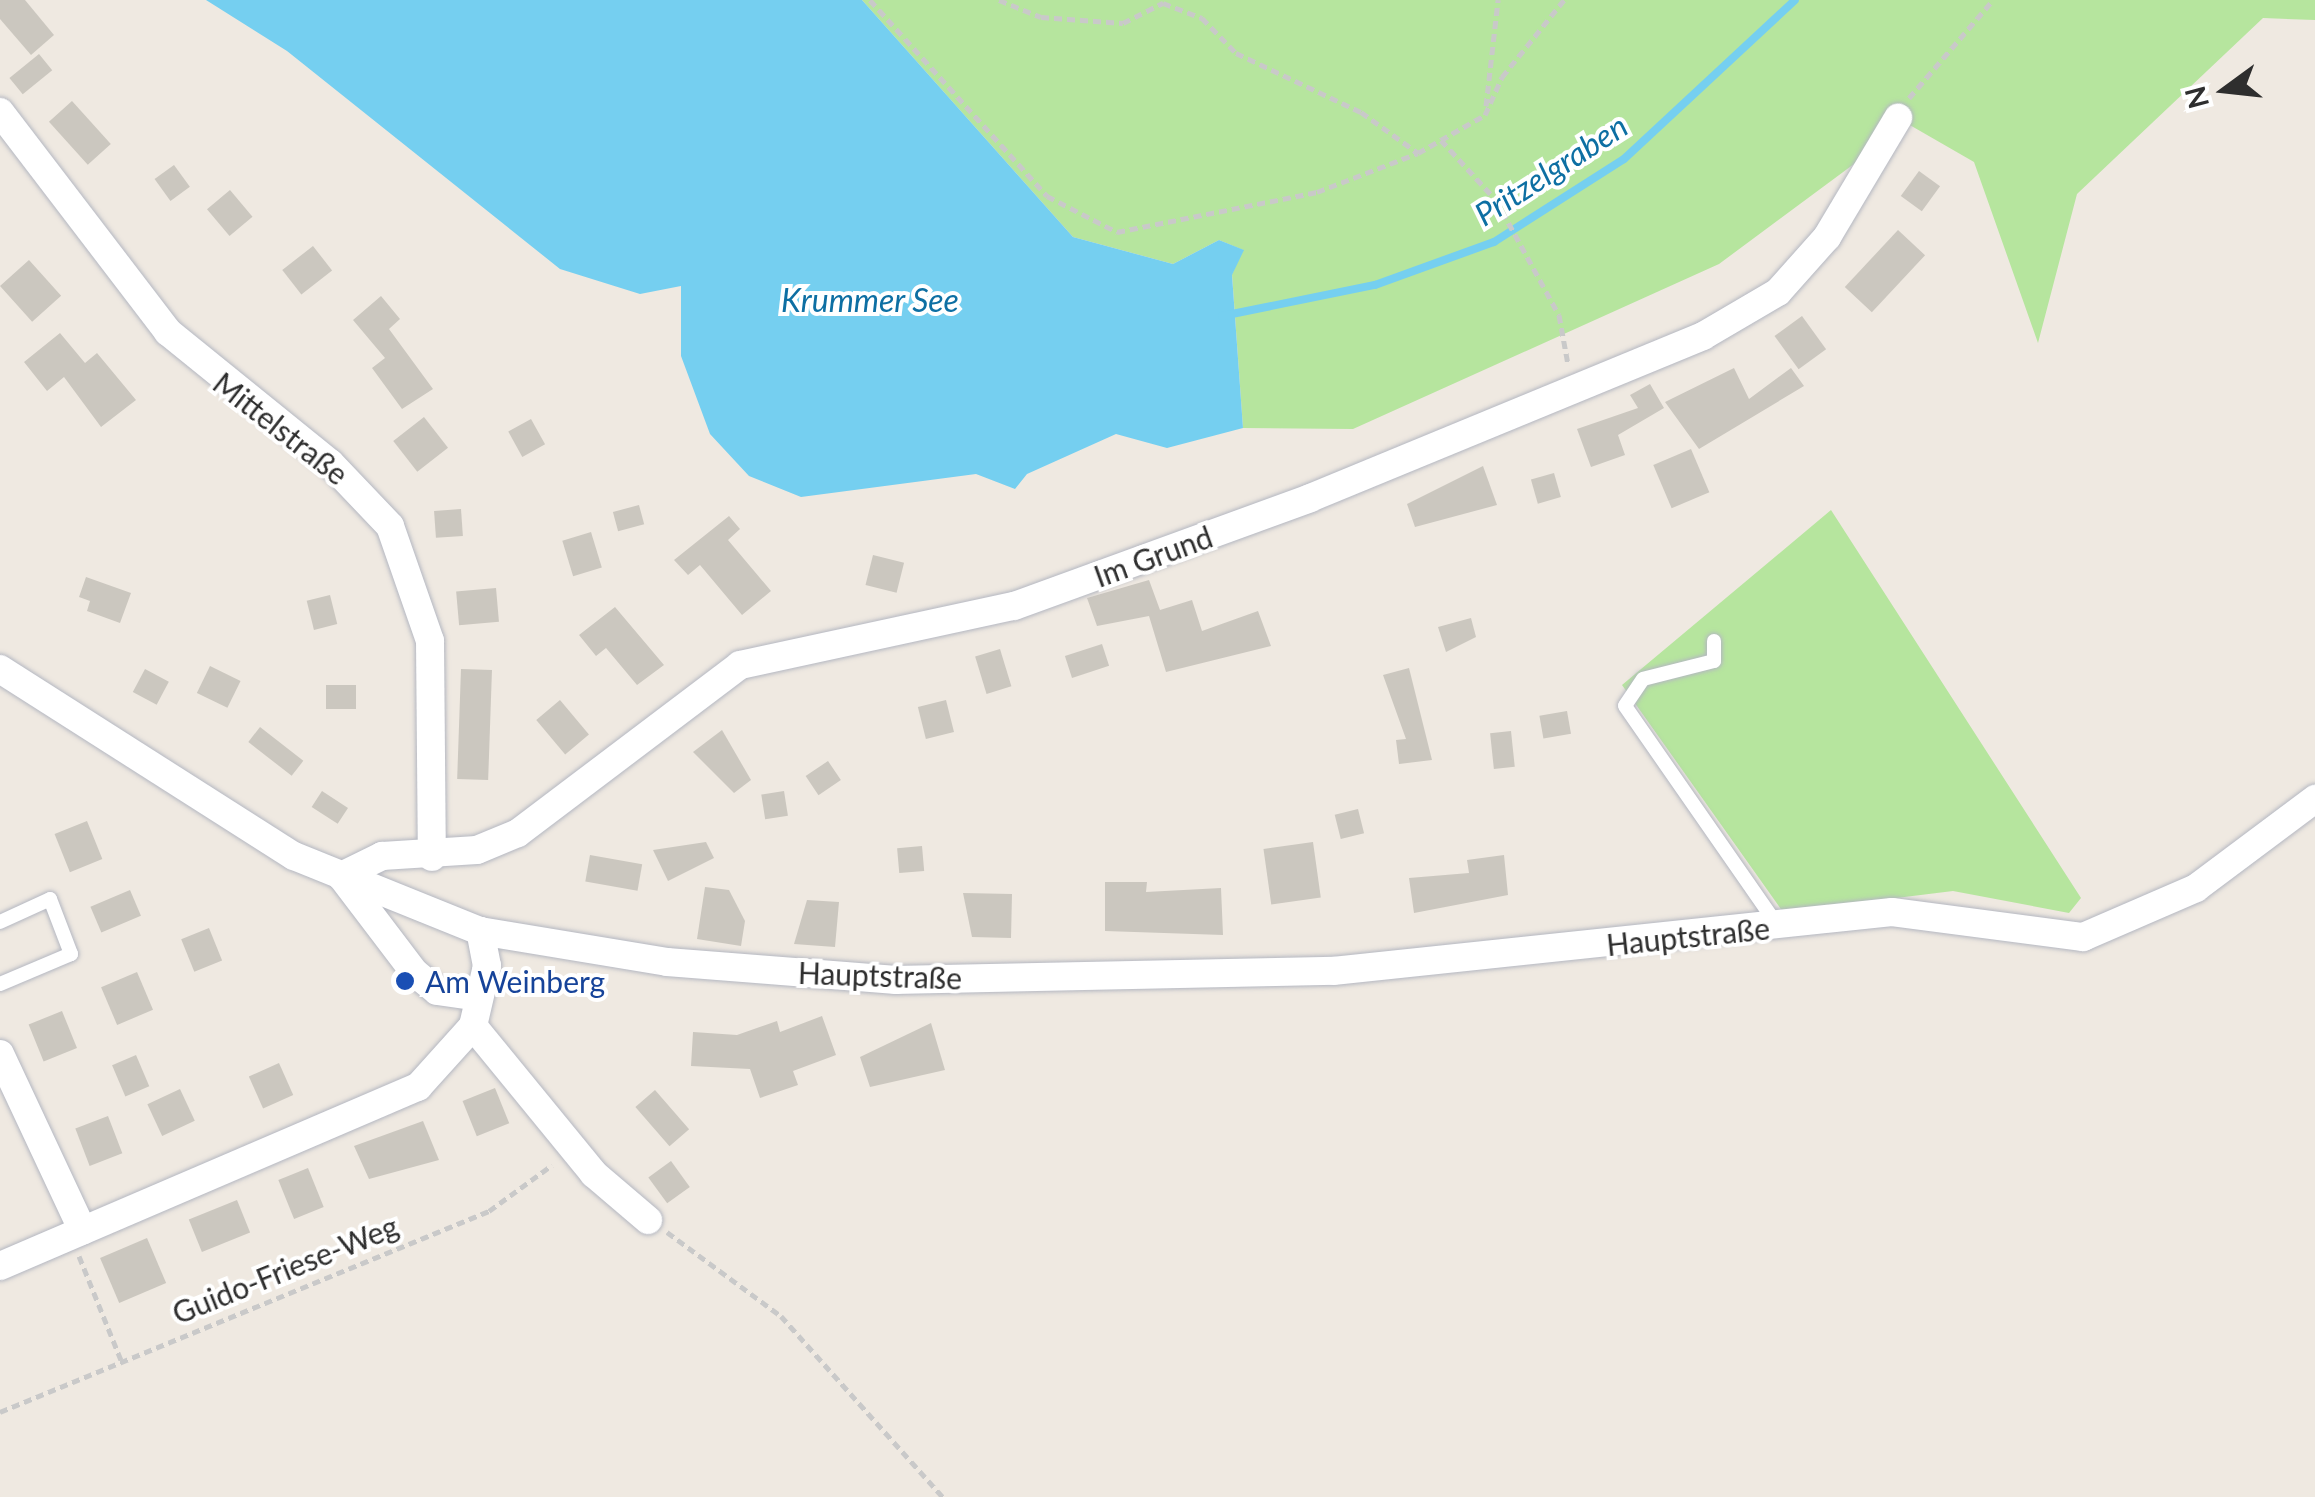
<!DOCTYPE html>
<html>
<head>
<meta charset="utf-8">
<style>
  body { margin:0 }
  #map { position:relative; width:2315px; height:1497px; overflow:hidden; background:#efe9e1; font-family:Lato,sans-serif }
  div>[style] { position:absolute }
  .green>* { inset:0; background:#b6e59e }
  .water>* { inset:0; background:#75cff0 }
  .stream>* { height:8px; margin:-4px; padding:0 4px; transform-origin:4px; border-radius:4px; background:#75cff0 }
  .building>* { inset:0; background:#cbc7bf; transform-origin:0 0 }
  .path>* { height:5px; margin-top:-2.5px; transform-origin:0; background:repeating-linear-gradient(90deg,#c9c9c9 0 8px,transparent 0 13px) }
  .roads { filter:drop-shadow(0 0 2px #b4b7c1) drop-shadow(0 0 2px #b4b7c1) }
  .lane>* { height:14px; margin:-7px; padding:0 7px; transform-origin:7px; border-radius:7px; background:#fff }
  .street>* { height:28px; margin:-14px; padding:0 14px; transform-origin:14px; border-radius:14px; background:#fff }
  .dots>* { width:28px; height:28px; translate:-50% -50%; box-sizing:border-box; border:5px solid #fff; border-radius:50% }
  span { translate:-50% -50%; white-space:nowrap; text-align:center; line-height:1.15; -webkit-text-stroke:8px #fff; paint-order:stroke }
  .street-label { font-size:30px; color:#2e2e2e }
  .transit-label { font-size:30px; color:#164399 }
  .left { translate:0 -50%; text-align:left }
  .water-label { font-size:32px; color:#0d6fa3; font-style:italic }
  .north { position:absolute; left:2175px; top:40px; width:100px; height:100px; -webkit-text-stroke:8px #fff; paint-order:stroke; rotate:255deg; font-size:28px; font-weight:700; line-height:40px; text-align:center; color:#2e2e2e }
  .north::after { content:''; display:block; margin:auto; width:35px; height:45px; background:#2e2e2e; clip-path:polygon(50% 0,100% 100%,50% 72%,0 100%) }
</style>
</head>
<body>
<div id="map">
  <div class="green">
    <div style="clip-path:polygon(862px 0,2315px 0,2315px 20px,2263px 18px,2077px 194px,2038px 343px,1974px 162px,1908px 124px,1719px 264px,1353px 429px,1243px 428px,1232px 274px,1243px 250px,1219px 240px,1173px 264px,1073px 237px)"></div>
    <div style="clip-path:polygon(1831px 510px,2081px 898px,2069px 913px,1953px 891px,1783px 912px,1622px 685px)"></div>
  </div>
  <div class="water">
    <div style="clip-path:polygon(206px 0,862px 0,1073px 237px,1173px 264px,1219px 240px,1244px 250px,1232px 275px,1243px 428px,1167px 448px,1116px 434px,1027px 474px,1015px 489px,976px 474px,801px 497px,749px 476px,710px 434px,681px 356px,681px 286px,640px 294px,560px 269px,287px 51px)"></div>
  </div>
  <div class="stream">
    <div style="left:1222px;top:316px;width:156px;rotate:-11.5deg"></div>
    <div style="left:1375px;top:285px;width:127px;rotate:-19.9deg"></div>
    <div style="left:1494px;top:242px;width:154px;rotate:-32.6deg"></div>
    <div style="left:1624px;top:159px;width:233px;rotate:-42.9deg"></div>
  </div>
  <div class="building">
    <div style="clip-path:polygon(0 0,25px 0,54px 35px,31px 55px,0 19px)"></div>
    <div style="left:39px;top:54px;width:21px;height:38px;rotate:51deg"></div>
    <div style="left:72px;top:101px;width:58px;height:31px;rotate:48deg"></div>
    <div style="left:174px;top:165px;width:27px;height:24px;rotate:54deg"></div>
    <div style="left:1919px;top:171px;width:26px;height:31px;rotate:36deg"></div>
    <div style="left:230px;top:190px;width:35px;height:30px;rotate:50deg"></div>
    <div style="left:1898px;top:230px;width:37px;height:78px;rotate:43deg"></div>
    <div style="left:313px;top:246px;width:31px;height:39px;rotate:52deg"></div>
    <div style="left:29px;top:260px;width:48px;height:39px;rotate:48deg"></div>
    <div style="clip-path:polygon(381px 296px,400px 319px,389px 329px,433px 389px,402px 409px,372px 368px,385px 358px,353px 320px)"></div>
    <div style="left:1802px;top:316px;width:41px;height:34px;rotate:54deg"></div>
    <div style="clip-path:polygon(60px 333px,85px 363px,97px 353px,136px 400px,101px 427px,64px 377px,47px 391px,24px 362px)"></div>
    <div style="clip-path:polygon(1734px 368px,1749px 399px,1791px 368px,1804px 386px,1699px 449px,1665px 402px)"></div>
    <div style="clip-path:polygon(1650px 384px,1664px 408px,1618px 435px,1625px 455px,1591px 467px,1577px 429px,1638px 408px,1630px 395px)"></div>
    <div style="left:424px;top:417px;width:39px;height:39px;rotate:52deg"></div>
    <div style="left:531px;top:419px;width:29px;height:26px;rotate:61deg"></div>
    <div style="left:1691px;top:449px;width:47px;height:41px;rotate:67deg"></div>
    <div style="clip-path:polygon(1483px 466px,1497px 505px,1415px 527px,1407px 504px)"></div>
    <div style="left:1554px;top:473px;width:25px;height:24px;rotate:74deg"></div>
    <div style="left:639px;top:505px;width:20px;height:27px;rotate:75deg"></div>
    <div style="left:461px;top:509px;width:27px;height:27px;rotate:86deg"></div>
    <div style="clip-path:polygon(729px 516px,740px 529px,728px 540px,771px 591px,742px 615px,700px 565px,688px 575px,674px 560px)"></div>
    <div style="left:591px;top:532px;width:37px;height:30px;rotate:73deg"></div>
    <div style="left:873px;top:555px;width:32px;height:31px;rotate:14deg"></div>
    <div style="clip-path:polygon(86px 577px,131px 593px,120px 623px,87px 611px,90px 601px,79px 597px)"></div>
    <div style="clip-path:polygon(1149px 580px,1160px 610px,1192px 600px,1202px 631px,1258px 611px,1271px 646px,1166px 672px,1149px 616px,1097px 626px,1087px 598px)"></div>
    <div style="left:496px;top:588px;width:34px;height:40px;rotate:85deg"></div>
    <div style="left:330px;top:595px;width:30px;height:24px;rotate:76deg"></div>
    <div style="clip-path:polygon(615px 607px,664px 665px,637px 685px,606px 648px,596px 656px,579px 635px)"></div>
    <div style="clip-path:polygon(1471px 618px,1476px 637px,1446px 652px,1438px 627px)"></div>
    <div style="left:1102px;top:644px;width:23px;height:39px;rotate:72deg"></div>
    <div style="left:1000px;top:649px;width:39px;height:26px;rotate:73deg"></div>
    <div style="left:210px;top:666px;width:34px;height:30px;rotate:26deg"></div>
    <div style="clip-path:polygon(1409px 668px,1432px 760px,1399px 764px,1396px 740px,1406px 739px,1383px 675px)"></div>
    <div style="left:145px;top:669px;width:27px;height:26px;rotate:28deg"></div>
    <div style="left:461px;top:669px;width:31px;height:110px;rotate:2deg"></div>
    <div style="left:326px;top:685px;width:30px;height:24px"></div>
    <div style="left:560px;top:700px;width:45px;height:31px;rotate:50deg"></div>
    <div style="left:946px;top:700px;width:33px;height:29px;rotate:76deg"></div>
    <div style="left:1567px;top:711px;width:23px;height:28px;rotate:80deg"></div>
    <div style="left:260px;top:727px;width:55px;height:19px;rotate:38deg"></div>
    <div style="clip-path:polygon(722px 730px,751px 780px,734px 793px,693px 752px)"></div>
    <div style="left:1511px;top:731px;width:36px;height:21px;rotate:84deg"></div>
    <div style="left:828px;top:761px;width:23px;height:27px;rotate:56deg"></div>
    <div style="left:322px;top:791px;width:31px;height:19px;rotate:33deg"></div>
    <div style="left:784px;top:791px;width:25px;height:23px;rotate:81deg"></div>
    <div style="left:1358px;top:809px;width:25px;height:24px;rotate:76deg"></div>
    <div style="left:87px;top:821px;width:41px;height:35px;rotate:68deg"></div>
    <div style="clip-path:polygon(706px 842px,714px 858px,668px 881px,653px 850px)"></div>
    <div style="left:1313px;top:842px;width:56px;height:50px;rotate:82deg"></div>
    <div style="left:922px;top:846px;width:25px;height:25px;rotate:85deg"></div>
    <div style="left:590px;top:855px;width:53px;height:27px;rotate:10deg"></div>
    <div style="clip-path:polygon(1504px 855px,1508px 895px,1414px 913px,1409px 878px,1469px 873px,1467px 860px)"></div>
    <div style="clip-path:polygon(1105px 882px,1147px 882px,1146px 892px,1221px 888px,1223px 935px,1105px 931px)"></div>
    <div style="clip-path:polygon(705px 887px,729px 890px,745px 921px,741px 946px,697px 939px)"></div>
    <div style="left:130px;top:890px;width:28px;height:43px;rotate:67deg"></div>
    <div style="clip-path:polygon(963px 893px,1012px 894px,1011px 938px,972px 937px)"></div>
    <div style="clip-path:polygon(807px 900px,839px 902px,835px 947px,794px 944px)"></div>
    <div style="left:209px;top:928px;width:35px;height:30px;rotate:68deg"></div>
    <div style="left:137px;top:972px;width:41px;height:39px;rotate:67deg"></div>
    <div style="left:62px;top:1011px;width:40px;height:36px;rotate:68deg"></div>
    <div style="clip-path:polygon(822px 1016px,836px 1055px,793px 1071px,798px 1085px,760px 1098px,750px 1069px,691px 1066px,693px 1032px,737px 1035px,777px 1021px,780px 1032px)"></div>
    <div style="clip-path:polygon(931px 1023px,945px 1070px,870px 1087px,860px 1057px)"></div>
    <div style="left:136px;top:1055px;width:34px;height:26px;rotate:67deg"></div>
    <div style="left:279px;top:1063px;width:35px;height:33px;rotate:66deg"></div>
    <div style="left:495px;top:1088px;width:38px;height:35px;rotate:68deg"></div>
    <div style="left:180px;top:1089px;width:35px;height:36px;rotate:65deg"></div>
    <div style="left:655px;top:1090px;width:52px;height:26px;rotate:49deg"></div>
    <div style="left:108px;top:1116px;width:40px;height:35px;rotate:69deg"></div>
    <div style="clip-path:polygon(423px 1121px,439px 1160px,369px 1179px,354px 1146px)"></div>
    <div style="left:671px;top:1161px;width:32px;height:28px;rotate:54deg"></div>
    <div style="left:308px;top:1168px;width:42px;height:32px;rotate:68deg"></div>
    <div style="left:237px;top:1200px;width:35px;height:52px;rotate:68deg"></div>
    <div style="left:147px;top:1238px;width:49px;height:51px;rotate:67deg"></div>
  </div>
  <div class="path">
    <div style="left:870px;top:0;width:264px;rotate:47.9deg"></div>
    <div style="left:1047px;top:196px;width:79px;rotate:27.2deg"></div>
    <div style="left:1117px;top:232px;width:204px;rotate:-11.3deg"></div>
    <div style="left:1317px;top:192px;width:108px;rotate:-21.1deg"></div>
    <div style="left:1418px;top:153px;width:77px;rotate:-29.6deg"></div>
    <div style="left:1485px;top:115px;width:42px;rotate:-65.9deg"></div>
    <div style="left:1502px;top:77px;width:99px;rotate:-51.2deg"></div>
    <div style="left:999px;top:0;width:45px;rotate:22deg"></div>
    <div style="left:1041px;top:17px;width:82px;rotate:4.2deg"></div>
    <div style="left:1123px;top:23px;width:45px;rotate:-26.6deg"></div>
    <div style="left:1163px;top:3px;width:42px;rotate:21deg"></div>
    <div style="left:1202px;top:18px;width:49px;rotate:45.8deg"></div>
    <div style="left:1236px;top:53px;width:138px;rotate:25.3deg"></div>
    <div style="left:1361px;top:112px;width:70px;rotate:35.7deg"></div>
    <div style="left:1909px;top:98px;width:129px;rotate:-49.4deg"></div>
    <div style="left:1486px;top:106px;width:107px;rotate:-83.5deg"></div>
    <div style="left:1441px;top:140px;width:81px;rotate:47.5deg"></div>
    <div style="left:1496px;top:200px;width:131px;rotate:61.3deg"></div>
    <div style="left:1559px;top:315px;width:50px;rotate:79.6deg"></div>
    <div style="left:667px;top:1232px;width:142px;rotate:36.4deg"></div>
    <div style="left:781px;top:1316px;width:243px;rotate:48.2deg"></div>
    <div style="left:79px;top:1256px;width:112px;rotate:68deg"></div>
    <div style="left:0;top:1412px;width:529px;rotate:-22.34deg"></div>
    <div style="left:489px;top:1211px;width:78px;rotate:-36.1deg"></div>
  </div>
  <div class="roads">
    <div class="lane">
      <div style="left:1714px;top:641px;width:20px;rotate:90deg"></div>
      <div style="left:1714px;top:661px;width:73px;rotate:165.8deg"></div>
      <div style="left:1643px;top:679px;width:32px;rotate:124deg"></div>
      <div style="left:1625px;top:706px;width:267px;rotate:55.2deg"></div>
      <div style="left:0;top:922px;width:55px;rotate:-24.7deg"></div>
      <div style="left:50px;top:899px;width:59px;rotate:69.1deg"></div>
      <div style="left:71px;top:954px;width:77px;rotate:157.1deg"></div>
    </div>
    <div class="street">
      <div style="left:0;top:112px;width:277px;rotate:52.6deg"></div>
      <div style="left:168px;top:332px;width:208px;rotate:39deg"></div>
      <div style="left:330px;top:463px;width:87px;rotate:46.4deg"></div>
      <div style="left:390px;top:526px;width:122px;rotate:70.8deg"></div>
      <div style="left:430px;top:641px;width:216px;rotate:89.5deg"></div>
      <div style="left:0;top:669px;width:348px;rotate:32.5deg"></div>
      <div style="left:294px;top:856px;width:201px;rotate:22deg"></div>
      <div style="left:480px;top:931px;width:190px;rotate:9.4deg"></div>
      <div style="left:667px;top:962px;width:230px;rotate:4.5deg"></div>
      <div style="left:896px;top:980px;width:437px;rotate:-1.2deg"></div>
      <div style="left:1333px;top:971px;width:562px;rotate:-6.03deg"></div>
      <div style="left:1892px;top:912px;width:193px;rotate:7.5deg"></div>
      <div style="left:2083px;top:937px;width:123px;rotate:-23.4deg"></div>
      <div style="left:2196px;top:888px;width:149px;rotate:-36.8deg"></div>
      <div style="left:341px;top:876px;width:46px;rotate:-26deg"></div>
      <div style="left:382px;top:856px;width:95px;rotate:-3.6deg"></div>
      <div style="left:477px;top:850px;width:44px;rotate:-22.5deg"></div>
      <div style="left:518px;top:833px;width:278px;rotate:-37.1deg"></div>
      <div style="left:740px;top:665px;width:280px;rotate:-12.2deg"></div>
      <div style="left:1014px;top:606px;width:315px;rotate:-20deg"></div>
      <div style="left:1310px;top:498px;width:425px;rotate:-22.4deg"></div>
      <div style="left:1703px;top:336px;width:87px;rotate:-30.4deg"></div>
      <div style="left:1778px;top:292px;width:74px;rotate:-48.3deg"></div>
      <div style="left:1827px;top:237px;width:139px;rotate:-59.2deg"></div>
      <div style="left:342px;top:877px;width:121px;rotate:52.8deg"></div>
      <div style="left:415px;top:973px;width:28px;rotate:39deg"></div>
      <div style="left:437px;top:991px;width:37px;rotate:8deg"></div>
      <div style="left:473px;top:1026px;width:191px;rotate:50.7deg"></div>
      <div style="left:594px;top:1174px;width:71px;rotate:40.4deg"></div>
      <div style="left:0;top:1054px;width:195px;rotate:64.9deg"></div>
      <div style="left:0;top:1266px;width:455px;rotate:-23.2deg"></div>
      <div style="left:418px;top:1087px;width:82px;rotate:-48deg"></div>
      <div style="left:473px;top:1026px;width:62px;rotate:-76.9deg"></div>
      <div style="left:487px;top:966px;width:36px;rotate:-101deg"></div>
    </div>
  </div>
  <div class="dots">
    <div style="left:405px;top:981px;background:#1a4fb4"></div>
  </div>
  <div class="street-label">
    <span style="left:281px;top:428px;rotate:38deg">Mittelstraße</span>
    <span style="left:1153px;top:556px;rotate:-20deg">Im Grund</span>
    <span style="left:1688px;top:936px;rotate:-6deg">Hauptstraße</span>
    <span style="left:880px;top:975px;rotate:2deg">Hauptstraße</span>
    <span style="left:285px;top:1269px;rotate:-22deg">Guido-Friese-Weg</span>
  </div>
  <div class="transit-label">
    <span class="left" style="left:425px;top:981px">Am Weinberg</span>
  </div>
  <div class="water-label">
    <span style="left:1551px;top:170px;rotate:-33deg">Pritzelgraben</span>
    <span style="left:870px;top:300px">Krummer See</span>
  </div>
  <div class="north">N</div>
</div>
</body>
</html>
